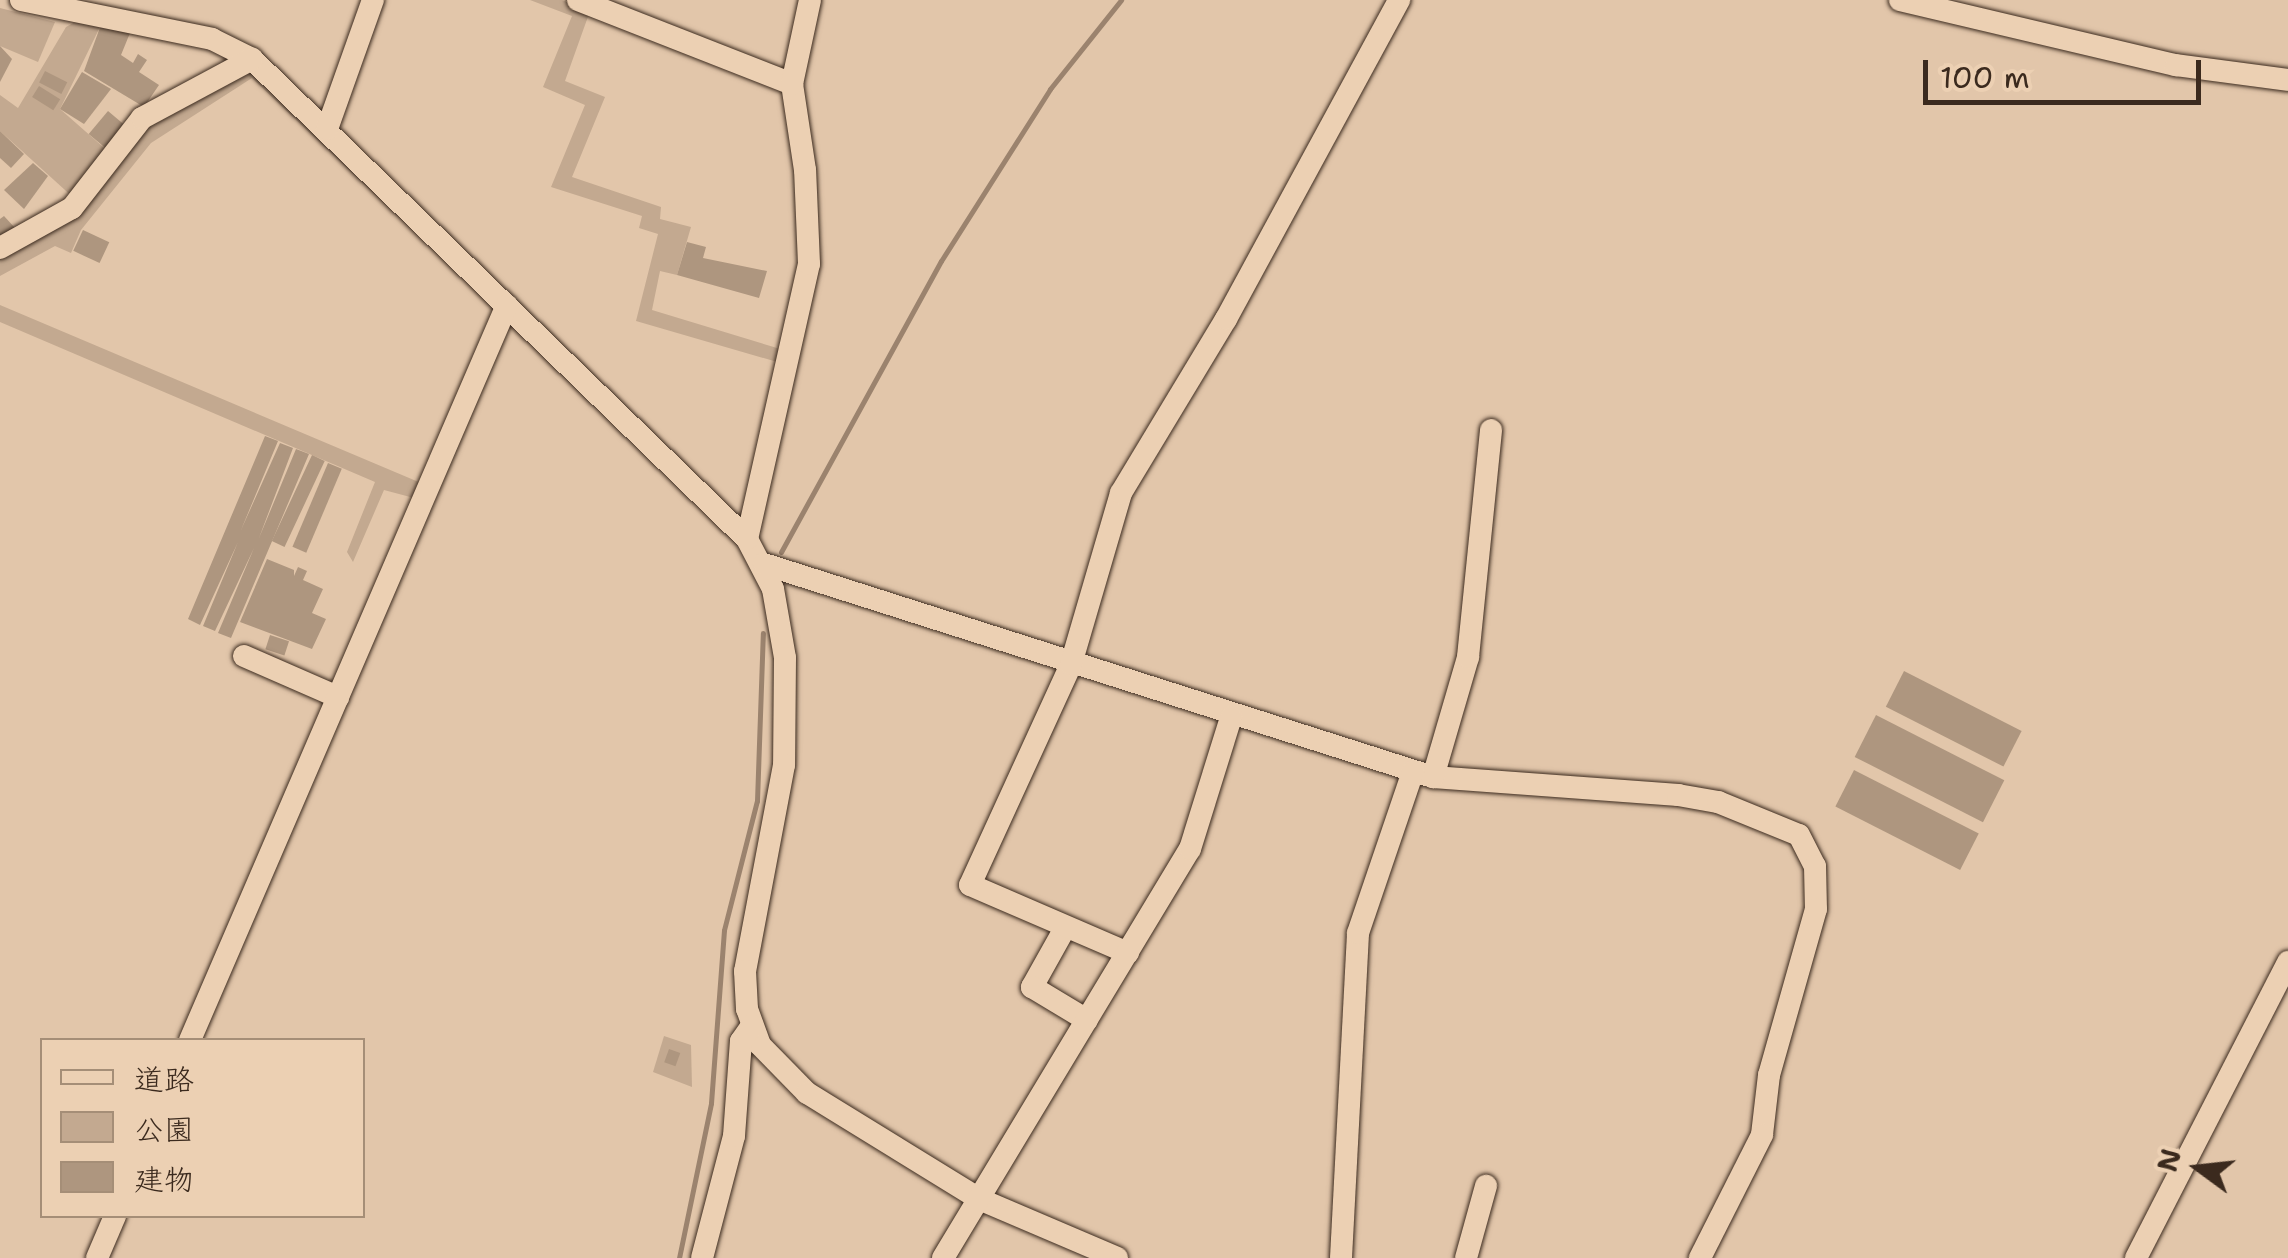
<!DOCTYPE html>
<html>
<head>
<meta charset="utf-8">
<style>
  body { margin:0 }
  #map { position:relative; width:2288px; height:1258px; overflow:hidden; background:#e2c6aa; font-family:"Shantell Sans","Klee One",sans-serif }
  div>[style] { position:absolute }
  .green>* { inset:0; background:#c3a990 }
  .stream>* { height:5px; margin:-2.5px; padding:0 2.5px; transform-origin:2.5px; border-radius:2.5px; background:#9b836e }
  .building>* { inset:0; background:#ae967f; transform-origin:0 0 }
  .roads { filter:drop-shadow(0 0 2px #3b2a1e) drop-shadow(0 0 2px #3b2a1e) }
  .minor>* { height:22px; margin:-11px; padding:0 11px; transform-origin:11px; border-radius:11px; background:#ecd0b3 }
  span { translate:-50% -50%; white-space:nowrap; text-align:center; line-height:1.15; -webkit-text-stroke:8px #ecd0b3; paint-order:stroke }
  .legend { position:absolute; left:40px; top:1038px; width:325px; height:180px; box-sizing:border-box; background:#ecd0b3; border:2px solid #a58e77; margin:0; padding:12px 18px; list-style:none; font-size:30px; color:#3b2a1e }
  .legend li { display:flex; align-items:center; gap:20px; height:50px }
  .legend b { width:50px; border:2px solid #a58e77 }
  .north { position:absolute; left:2148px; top:1118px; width:100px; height:100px; -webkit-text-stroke:8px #ecd0b3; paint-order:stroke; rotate:285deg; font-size:28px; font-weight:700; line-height:40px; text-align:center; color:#3b2a1e }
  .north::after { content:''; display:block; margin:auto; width:35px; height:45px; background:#3b2a1e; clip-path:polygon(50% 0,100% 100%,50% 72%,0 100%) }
  .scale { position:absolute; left:1923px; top:60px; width:278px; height:45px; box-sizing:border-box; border:5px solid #3b2a1e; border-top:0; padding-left:12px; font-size:30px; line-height:35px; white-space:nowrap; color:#3b2a1e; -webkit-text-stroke:8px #ecd0b3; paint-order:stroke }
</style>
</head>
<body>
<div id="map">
  <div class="green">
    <div style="clip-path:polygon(530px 0,562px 0,590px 11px,565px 81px,605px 97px,572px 177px,661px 207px,660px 219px,691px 227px,677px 275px,660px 271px,652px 310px,787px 351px,784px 364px,636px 321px,658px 234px,639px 228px,642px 216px,551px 187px,585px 105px,543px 87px,572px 16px)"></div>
    <div style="clip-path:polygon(0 8px,55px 22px,38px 62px,0 46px)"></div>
    <div style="clip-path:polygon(77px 21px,100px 27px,60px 109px,110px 153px,76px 200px,0 131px,0 95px,18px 108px,66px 27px)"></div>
    <div style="clip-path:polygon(250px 66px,488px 302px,252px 78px,151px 143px,81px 230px,71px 253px,55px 246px,0 276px,0 253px,19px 244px,151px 119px)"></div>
    <div style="clip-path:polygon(0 305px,421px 483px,414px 498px,384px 490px,353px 562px,347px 552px,375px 482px,0 322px)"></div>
    <div style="clip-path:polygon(664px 1036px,691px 1045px,692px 1087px,653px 1072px)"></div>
  </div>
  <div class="stream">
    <div style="left:781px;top:552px;width:332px;rotate:-61.2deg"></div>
    <div style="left:941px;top:261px;width:204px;rotate:-57.6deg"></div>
    <div style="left:1050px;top:89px;width:114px;rotate:-51.4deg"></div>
    <div style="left:679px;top:1258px;width:158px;rotate:-78.3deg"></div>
    <div style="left:711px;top:1103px;width:173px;rotate:-85.7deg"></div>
    <div style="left:724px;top:930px;width:133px;rotate:-75.7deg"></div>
    <div style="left:757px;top:801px;width:168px;rotate:-88deg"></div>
  </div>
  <div class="building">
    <div style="clip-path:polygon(102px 22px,130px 33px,121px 55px,133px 63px,138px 54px,147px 60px,139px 72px,159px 85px,144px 107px,84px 71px)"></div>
    <div style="clip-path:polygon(0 46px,12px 59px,0 82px)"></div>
    <div style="left:45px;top:71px;width:25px;height:13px;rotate:27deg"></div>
    <div style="clip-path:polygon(82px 72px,111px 89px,84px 124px,60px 109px)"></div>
    <div style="left:39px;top:86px;width:25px;height:13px;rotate:32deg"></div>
    <div style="left:108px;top:111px;width:26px;height:30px;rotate:40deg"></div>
    <div style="clip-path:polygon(0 131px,24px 154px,11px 168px,0 158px)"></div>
    <div style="clip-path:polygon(33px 163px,48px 176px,24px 209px,4px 190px)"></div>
    <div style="clip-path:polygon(4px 216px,15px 228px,0 242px,0 219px)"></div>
    <div style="left:83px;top:230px;width:29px;height:23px;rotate:25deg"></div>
    <div style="clip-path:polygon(687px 242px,706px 247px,703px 258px,767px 271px,759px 298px,677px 275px)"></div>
    <div style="clip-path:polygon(265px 436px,278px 441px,241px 530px,280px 443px,293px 448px,259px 538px,296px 449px,309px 454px,231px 638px,218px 633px,254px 548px,215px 631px,203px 626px,238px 542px,200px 625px,188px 619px)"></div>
    <div style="left:312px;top:455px;width:14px;height:95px;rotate:25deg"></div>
    <div style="left:328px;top:463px;width:15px;height:91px;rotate:23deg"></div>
    <div style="clip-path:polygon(267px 559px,294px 570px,294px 576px,298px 567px,307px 571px,303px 580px,323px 589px,312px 613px,326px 619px,312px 649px,240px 622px)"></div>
    <div style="left:270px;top:635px;width:20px;height:15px;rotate:18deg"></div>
    <div style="left:1904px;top:671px;width:132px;height:40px;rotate:27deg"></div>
    <div style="left:1876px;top:715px;width:144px;height:47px;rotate:27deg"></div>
    <div style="left:1854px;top:770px;width:140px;height:41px;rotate:27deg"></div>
    <div style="left:669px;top:1049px;width:12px;height:14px;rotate:20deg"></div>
  </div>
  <div class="roads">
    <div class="minor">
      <div style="left:21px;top:0;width:195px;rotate:11.5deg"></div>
      <div style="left:212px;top:39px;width:45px;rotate:26.6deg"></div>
      <div style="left:252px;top:59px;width:690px;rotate:44.12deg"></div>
      <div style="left:747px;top:539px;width:56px;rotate:62.5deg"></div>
      <div style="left:773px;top:589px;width:70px;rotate:80.1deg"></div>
      <div style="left:785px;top:658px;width:107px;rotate:90.5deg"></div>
      <div style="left:784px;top:765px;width:210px;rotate:100.7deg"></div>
      <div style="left:745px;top:971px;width:38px;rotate:87deg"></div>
      <div style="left:747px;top:1009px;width:38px;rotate:70deg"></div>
      <div style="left:760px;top:1045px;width:67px;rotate:45.6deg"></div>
      <div style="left:807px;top:1093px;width:202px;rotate:31.6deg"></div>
      <div style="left:979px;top:1199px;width:150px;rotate:23.1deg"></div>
      <div style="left:578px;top:0;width:230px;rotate:21.4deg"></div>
      <div style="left:1900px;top:0;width:284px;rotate:13.3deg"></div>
      <div style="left:2176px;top:65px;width:113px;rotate:7.6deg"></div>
      <div style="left:327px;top:129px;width:137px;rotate:-70.4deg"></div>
      <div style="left:0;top:248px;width:82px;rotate:-29.1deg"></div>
      <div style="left:72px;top:208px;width:114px;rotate:-52.1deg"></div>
      <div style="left:142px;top:118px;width:125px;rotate:-28.2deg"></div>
      <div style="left:747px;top:539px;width:282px;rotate:-77.3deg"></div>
      <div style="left:809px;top:264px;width:94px;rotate:-92.4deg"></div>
      <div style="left:805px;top:170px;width:87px;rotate:-98.6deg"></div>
      <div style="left:792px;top:84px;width:86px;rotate:-77.9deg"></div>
      <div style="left:764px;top:564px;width:702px;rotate:17.66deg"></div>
      <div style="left:1433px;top:777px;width:246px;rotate:4.2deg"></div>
      <div style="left:1678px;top:795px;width:41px;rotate:9.9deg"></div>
      <div style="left:1718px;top:802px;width:87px;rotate:22.2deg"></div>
      <div style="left:1799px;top:835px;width:35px;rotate:63deg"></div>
      <div style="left:1815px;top:866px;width:43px;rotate:88.7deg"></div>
      <div style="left:1816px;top:909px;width:173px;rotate:105.8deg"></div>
      <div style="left:1769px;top:1075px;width:60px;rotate:96.7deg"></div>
      <div style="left:1762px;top:1135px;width:138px;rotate:116.8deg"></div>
      <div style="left:244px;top:656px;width:103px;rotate:23.6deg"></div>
      <div style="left:1433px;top:777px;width:125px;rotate:-73.7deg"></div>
      <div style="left:1468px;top:657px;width:228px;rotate:-84.2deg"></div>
      <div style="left:1065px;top:928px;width:68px;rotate:119.2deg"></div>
      <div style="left:1032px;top:987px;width:64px;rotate:31deg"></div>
      <div style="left:1128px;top:953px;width:172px;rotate:-156.7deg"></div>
      <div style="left:970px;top:885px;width:243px;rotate:-65.4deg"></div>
      <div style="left:1071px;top:664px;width:178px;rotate:-73.7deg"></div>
      <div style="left:1121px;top:493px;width:203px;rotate:-58.9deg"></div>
      <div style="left:1226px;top:319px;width:363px;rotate:-61.5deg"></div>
      <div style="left:190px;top:1040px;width:800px;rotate:-66.67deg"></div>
      <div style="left:97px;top:1258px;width:46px;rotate:-66.8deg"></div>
      <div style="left:702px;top:1258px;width:126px;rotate:-75.3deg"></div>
      <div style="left:734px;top:1136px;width:95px;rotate:-85.8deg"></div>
      <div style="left:741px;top:1041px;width:19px;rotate:-55deg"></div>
      <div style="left:943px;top:1258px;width:478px;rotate:-58.9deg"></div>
      <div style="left:1190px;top:849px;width:138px;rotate:-72.7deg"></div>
      <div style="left:1341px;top:1258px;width:325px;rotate:-87deg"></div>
      <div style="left:1358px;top:933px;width:171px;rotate:-71.2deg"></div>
      <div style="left:1466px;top:1258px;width:75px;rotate:-74.5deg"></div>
      <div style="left:2136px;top:1258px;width:333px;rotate:-62.8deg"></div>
    </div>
  </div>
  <ul class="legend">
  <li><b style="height:12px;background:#ecd0b3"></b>道路</li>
  <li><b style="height:28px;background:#c3a990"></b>公園</li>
  <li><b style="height:28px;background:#ae967f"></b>建物</li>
  </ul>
  <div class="north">N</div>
  <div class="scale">100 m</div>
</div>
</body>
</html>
